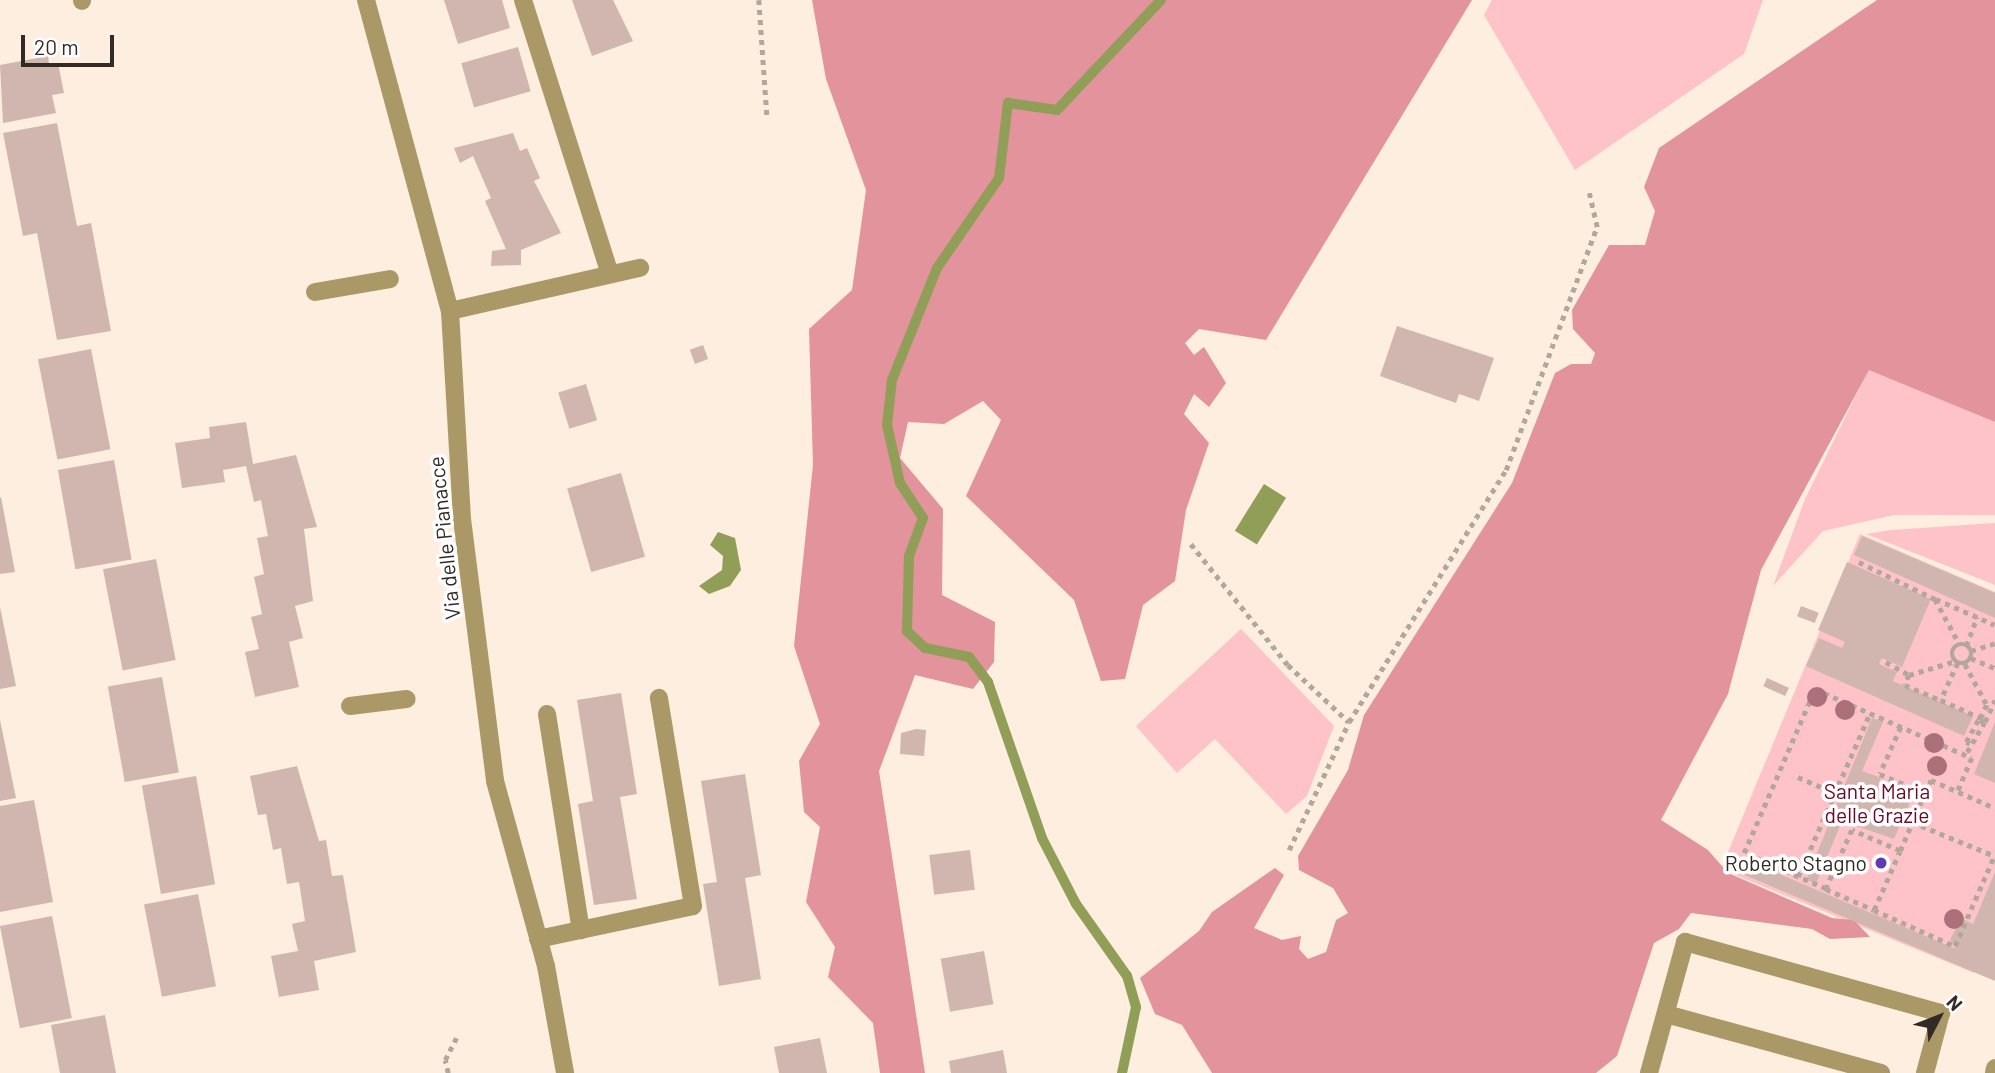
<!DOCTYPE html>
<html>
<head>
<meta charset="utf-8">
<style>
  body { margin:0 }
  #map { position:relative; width:1995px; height:1073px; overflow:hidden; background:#fdeedf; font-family:Barlow,sans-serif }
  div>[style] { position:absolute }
  .green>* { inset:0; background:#fdc3c8 }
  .forest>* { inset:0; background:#e2939c }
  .water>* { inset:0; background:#919e58; transform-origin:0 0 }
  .stream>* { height:10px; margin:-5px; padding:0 5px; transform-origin:5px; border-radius:5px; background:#919e58 }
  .building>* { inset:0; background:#d0b6ae; transform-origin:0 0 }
  .path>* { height:4.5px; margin-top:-2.25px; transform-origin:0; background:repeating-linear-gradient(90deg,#b3a69b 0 5px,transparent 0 10px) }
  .path>.ring { margin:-2.25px; padding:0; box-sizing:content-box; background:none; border:4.5px solid #b3a69b; border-radius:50% }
  .minor>* { height:18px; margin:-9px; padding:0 9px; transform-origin:9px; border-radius:9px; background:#aa9967 }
  .trees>* { width:20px; height:20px; margin:-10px; border-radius:50%; background:#ab7079 }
  .dots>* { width:19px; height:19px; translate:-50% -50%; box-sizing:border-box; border:4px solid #fff; border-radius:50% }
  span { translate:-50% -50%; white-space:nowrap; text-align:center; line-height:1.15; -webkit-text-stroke:7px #fff; paint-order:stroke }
  .street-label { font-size:21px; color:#322a24 }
  .park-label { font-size:21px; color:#680925 }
  .poi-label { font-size:21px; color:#322a24 }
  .right { translate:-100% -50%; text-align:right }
  .north { position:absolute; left:1904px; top:982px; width:70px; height:70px; -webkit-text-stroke:5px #fff; paint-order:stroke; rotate:48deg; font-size:19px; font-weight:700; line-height:28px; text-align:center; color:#322a24 }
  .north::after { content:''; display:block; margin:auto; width:24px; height:32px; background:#322a24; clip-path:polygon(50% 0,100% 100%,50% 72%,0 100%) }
  .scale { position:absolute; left:21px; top:35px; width:93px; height:32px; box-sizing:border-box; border:4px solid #322a24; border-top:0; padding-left:9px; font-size:21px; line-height:24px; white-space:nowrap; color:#322a24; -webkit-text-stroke:5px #fff; paint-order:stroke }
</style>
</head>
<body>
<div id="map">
  <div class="green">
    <div style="clip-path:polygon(1492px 0,1763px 0,1744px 54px,1575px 170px,1484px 15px)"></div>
    <div style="clip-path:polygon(1869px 369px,1995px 422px,1995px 515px,1894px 515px,1823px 531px,1773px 586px,1805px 499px)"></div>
    <div style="clip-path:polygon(1995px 523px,1995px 585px,1866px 534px,1891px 530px)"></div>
    <div style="clip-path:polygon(1860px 534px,1995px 592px,1995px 925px,1974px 973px,1721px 869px)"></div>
    <div style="clip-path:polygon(1241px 629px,1334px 726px,1307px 796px,1286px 814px,1215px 739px,1177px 773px,1136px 726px)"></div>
  </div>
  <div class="forest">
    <div style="clip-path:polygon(812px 0,1472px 0,1266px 340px,1199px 329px,1185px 343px,1194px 355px,1204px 347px,1226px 383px,1209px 407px,1194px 394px,1184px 414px,1209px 443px,1186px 510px,1175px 581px,1143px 605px,1125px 679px,1101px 681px,1074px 600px,966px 496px,1001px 420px,983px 401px,944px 424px,908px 422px,900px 458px,943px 509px,942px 595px,995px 622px,994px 662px,973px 689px,915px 675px,879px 771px,925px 1073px,880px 1073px,873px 1023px,828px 977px,835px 947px,806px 902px,820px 827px,804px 812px,799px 761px,820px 724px,794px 646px,813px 465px,809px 329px,852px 290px,866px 190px,826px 79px)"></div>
    <div style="clip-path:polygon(1877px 0,1995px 0,1995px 422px,1869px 370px,1761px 570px,1728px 694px,1661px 820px,1708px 850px,1728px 873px,1832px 918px,1854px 920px,1870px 937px,1830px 939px,1812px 929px,1691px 913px,1679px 929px,1654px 943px,1617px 1056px,1596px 1073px,1212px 1073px,1182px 1025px,1155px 1014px,1140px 978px,1199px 931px,1212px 912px,1275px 868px,1284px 875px,1254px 928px,1282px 940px,1301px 936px,1299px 949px,1308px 959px,1326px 952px,1336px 920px,1348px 913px,1333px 888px,1299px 870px,1298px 856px,1348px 770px,1364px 715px,1512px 483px,1555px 373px,1571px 364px,1591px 364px,1595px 353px,1573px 329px,1572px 310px,1609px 245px,1645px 245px,1655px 211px,1644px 187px,1659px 148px)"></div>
  </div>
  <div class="water">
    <div style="left:1264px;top:484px;width:26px;height:55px;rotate:32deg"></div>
    <div style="clip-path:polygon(718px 532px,735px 538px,741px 570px,730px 586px,709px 594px,699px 586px,722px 570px,723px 556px,710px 545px)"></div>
  </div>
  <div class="stream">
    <div style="left:1122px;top:1073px;width:67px;rotate:-78deg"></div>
    <div style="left:1136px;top:1007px;width:32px;rotate:-106deg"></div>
    <div style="left:1127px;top:976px;width:88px;rotate:-125.3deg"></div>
    <div style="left:1076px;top:904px;width:74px;rotate:-117.3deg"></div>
    <div style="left:1042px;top:838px;width:165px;rotate:-109.1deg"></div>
    <div style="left:988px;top:682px;width:31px;rotate:-127deg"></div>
    <div style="left:969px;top:657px;width:45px;rotate:-168.4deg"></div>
    <div style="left:925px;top:648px;width:25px;rotate:-137deg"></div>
    <div style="left:907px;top:631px;width:75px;rotate:-88.5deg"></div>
    <div style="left:909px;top:556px;width:40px;rotate:-69.8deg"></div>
    <div style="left:923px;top:518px;width:42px;rotate:-123.3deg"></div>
    <div style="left:900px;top:483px;width:59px;rotate:-102.6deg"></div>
    <div style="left:887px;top:425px;width:45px;rotate:-83.7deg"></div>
    <div style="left:892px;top:380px;width:121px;rotate:-68.1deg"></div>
    <div style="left:937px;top:268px;width:109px;rotate:-55.4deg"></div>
    <div style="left:999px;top:178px;width:76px;rotate:-83.2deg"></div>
    <div style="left:1008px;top:103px;width:49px;rotate:8.1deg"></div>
    <div style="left:1057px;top:110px;width:151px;rotate:-46.6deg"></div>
  </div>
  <div class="building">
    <div style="clip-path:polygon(444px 0,502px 0,510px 28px,458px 44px)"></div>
    <div style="clip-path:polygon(572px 0,613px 0,633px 41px,592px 56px)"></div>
    <div style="left:518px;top:47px;width:46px;height:59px;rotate:74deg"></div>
    <div style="clip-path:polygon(48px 56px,49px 64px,58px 63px,64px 93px,52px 95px,56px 113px,3px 123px,0 65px)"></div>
    <div style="clip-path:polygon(57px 123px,77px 226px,91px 223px,111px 331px,57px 340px,37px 233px,23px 236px,3px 133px)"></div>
    <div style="clip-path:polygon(513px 133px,520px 151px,527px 148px,540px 178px,534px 181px,561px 233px,521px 250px,521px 265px,491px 266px,492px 251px,506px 249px,485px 201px,491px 198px,473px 156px,460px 163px,454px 148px)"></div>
    <div style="clip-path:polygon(1397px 326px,1494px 358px,1479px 401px,1459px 394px,1456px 403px,1380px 376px)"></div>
    <div style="left:703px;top:345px;width:15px;height:14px;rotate:70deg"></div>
    <div style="left:91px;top:349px;width:102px;height:54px;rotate:79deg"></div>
    <div style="left:586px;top:384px;width:38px;height:29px;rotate:73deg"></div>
    <div style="clip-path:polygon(246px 422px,253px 464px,296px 455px,317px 527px,304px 529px,313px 601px,295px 606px,303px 638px,289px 642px,299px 687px,255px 697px,245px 652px,259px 649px,251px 617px,262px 614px,254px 577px,264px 574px,257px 538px,268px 536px,261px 500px,254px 502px,246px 466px,223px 470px,225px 482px,182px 488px,175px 443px,210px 438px,209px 427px)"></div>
    <div style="left:114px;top:460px;width:101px;height:57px;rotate:80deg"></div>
    <div style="left:621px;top:473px;width:87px;height:56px;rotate:74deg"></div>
    <div style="clip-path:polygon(1px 497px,15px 572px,0 574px,0 498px)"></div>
    <div style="clip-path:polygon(1862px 536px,1995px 593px,1995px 618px,1854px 555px)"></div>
    <div style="left:156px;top:559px;width:103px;height:54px;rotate:79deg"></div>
    <div style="clip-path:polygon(1847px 562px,1931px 599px,1902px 667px,1882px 658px,1879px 664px,1897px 672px,1893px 681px,1973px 716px,1964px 736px,1806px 666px,1819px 638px,1842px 648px,1845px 642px,1818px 630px)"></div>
    <div style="left:1801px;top:606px;width:19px;height:11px;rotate:21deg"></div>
    <div style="clip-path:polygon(0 607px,16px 686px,0 689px)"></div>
    <div style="left:162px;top:677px;width:97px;height:55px;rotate:80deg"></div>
    <div style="left:1767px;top:678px;width:24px;height:9px;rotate:24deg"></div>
    <div style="clip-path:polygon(621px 693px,637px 794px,620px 797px,637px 899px,594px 905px,578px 804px,593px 801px,577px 700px)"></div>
    <div style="clip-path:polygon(1872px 718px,1883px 722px,1862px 771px,1881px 778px,1877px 788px,1910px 802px,1894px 839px,1842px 821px,1816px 884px,1806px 880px)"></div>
    <div style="clip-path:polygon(0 720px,16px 798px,0 801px)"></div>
    <div style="clip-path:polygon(1995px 722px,1995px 783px,1974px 774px)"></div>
    <div style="clip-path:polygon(916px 729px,926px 730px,924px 756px,900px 754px,901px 733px)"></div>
    <div style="clip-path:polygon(297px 766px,319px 841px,326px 840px,332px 876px,343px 875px,356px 952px,314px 961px,319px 990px,279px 997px,271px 956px,298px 951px,292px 924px,305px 921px,299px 882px,287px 884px,281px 848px,273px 850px,266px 814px,258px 815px,250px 776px)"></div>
    <div style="clip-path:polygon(745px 774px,761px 875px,745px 878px,761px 979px,719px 986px,703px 884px,717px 882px,701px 781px)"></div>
    <div style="left:196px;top:776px;width:110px;height:55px;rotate:80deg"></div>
    <div style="clip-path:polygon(34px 800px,53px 902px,0 912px,0 806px)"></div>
    <div style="left:970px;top:850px;width:40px;height:41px;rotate:83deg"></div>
    <div style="clip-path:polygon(1732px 854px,1956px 949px,1950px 940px,1961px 918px,1973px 924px,1995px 872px,1995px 981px,1726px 867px)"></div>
    <div style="left:198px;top:894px;width:94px;height:55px;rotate:79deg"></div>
    <div style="left:52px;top:916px;width:104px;height:53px;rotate:79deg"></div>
    <div style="left:984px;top:951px;width:54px;height:44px;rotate:80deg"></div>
    <div style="clip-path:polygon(105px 1015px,116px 1073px,60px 1073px,51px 1025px)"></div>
    <div style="clip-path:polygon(820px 1038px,827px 1073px,779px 1073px,774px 1047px)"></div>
    <div style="clip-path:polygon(1003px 1050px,1007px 1073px,951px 1073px,949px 1061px)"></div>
  </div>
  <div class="path">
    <div style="left:759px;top:0;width:115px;rotate:86deg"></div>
    <div style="left:1191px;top:544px;width:155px;rotate:51.3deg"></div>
    <div style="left:1288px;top:665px;width:83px;rotate:43.1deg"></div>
    <div style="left:1859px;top:562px;width:85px;rotate:26deg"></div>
    <div style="left:1935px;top:599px;width:52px;rotate:61.5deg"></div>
    <div style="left:1936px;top:599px;width:64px;rotate:23.8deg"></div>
    <div class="ring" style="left:1952px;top:644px;width:15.5px;height:15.5px"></div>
    <div style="left:1966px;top:646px;width:31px;rotate:-69deg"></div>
    <div style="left:1971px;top:651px;width:25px;rotate:-18deg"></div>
    <div style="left:1971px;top:658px;width:26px;rotate:23deg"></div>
    <div style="left:1886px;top:662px;width:26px;rotate:29deg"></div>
    <div style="left:1909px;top:675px;width:48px;rotate:-16.9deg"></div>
    <div style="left:1958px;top:663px;width:41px;rotate:114.7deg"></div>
    <div style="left:1941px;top:700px;width:44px;rotate:24.2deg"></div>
    <div style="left:1965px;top:664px;width:47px;rotate:61.8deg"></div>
    <div style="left:1987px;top:705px;width:17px;rotate:115deg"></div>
    <div style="left:1980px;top:720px;width:5px;rotate:22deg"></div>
    <div style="left:1985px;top:722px;width:38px;rotate:120deg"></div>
    <div style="left:1909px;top:675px;width:11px;rotate:112deg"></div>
    <div style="left:1905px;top:685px;width:39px;rotate:23deg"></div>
    <div style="left:1985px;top:722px;width:24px;rotate:-66deg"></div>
    <div style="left:1901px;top:727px;width:51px;rotate:114.1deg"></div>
    <div style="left:1880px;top:774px;width:49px;rotate:22.9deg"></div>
    <div style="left:1970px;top:744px;width:4px;rotate:-153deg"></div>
    <div style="left:1966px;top:742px;width:26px;rotate:-61deg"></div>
    <div style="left:1798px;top:777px;width:40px;rotate:23.4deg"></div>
    <div style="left:1912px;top:822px;width:90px;rotate:22.3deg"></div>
    <div style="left:1289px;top:850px;width:141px;rotate:-64.9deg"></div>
    <div style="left:1349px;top:722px;width:297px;rotate:-58.1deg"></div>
    <div style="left:1506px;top:470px;width:259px;rotate:-69.5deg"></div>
    <div style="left:1597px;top:227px;width:39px;rotate:-103deg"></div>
    <div style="left:1900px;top:851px;width:52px;rotate:-156.4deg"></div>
    <div style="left:1852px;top:830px;width:64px;rotate:113.8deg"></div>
    <div style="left:1826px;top:889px;width:52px;rotate:23.6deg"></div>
    <div style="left:1874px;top:910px;width:64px;rotate:-66.2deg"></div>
    <div style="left:1900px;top:851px;width:63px;rotate:-66.7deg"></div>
    <div style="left:1925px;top:793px;width:14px;rotate:-65deg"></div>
    <div style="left:1931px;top:780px;width:70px;rotate:23.6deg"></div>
    <div style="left:1798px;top:877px;width:179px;rotate:-66.3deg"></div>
    <div style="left:1826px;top:889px;width:90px;rotate:-156.3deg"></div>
    <div style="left:1744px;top:853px;width:179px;rotate:-66.6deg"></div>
    <div style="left:1815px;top:689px;width:171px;rotate:23.7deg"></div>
    <div style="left:1972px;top:758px;width:36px;rotate:113deg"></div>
    <div style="left:1874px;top:910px;width:89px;rotate:24deg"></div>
    <div style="left:1955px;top:946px;width:100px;rotate:-66.5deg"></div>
    <div style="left:448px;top:1073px;width:13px;rotate:-103deg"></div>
    <div style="left:445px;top:1060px;width:25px;rotate:-63deg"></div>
  </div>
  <div class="minor">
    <div style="left:82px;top:0;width:1px;rotate:90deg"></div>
    <div style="left:366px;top:0;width:322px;rotate:74.9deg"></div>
    <div style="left:450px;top:311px;width:208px;rotate:86.7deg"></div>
    <div style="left:462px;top:519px;width:264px;rotate:82.8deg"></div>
    <div style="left:495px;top:781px;width:192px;rotate:74.6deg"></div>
    <div style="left:546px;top:966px;width:109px;rotate:79.9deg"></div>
    <div style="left:523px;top:0;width:287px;rotate:72.4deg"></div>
    <div style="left:315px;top:292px;width:76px;rotate:-9.8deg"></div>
    <div style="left:450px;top:311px;width:195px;rotate:-12.8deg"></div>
    <div style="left:350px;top:706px;width:57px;rotate:-7deg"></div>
    <div style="left:547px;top:714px;width:219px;rotate:81.1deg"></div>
    <div style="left:538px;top:939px;width:158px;rotate:-12deg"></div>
    <div style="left:693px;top:906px;width:211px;rotate:-99.3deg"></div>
    <div style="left:1666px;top:1014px;width:223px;rotate:15.3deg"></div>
    <div style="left:1649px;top:1073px;width:136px;rotate:-74.6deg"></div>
    <div style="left:1685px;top:942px;width:266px;rotate:15.5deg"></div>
    <div style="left:1941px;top:1013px;width:62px;rotate:104.9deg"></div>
    <div style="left:1994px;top:1073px;width:5px;rotate:-79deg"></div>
  </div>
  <div class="trees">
    <div style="left:1817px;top:697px"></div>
    <div style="left:1845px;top:710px"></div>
    <div style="left:1934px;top:743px"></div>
    <div style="left:1937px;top:766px"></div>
    <div style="left:1954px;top:919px"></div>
  </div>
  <div class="dots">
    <div style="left:1881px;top:863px;background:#603ab2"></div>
  </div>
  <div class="street-label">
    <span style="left:444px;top:538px;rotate:-96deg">Via delle Pianacce</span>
  </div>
  <div class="park-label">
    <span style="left:1877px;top:803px">Santa Maria<br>delle Grazie</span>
  </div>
  <div class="poi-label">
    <span class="right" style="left:1867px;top:863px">Roberto Stagno</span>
  </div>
  <div class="north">N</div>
  <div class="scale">20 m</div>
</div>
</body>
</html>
